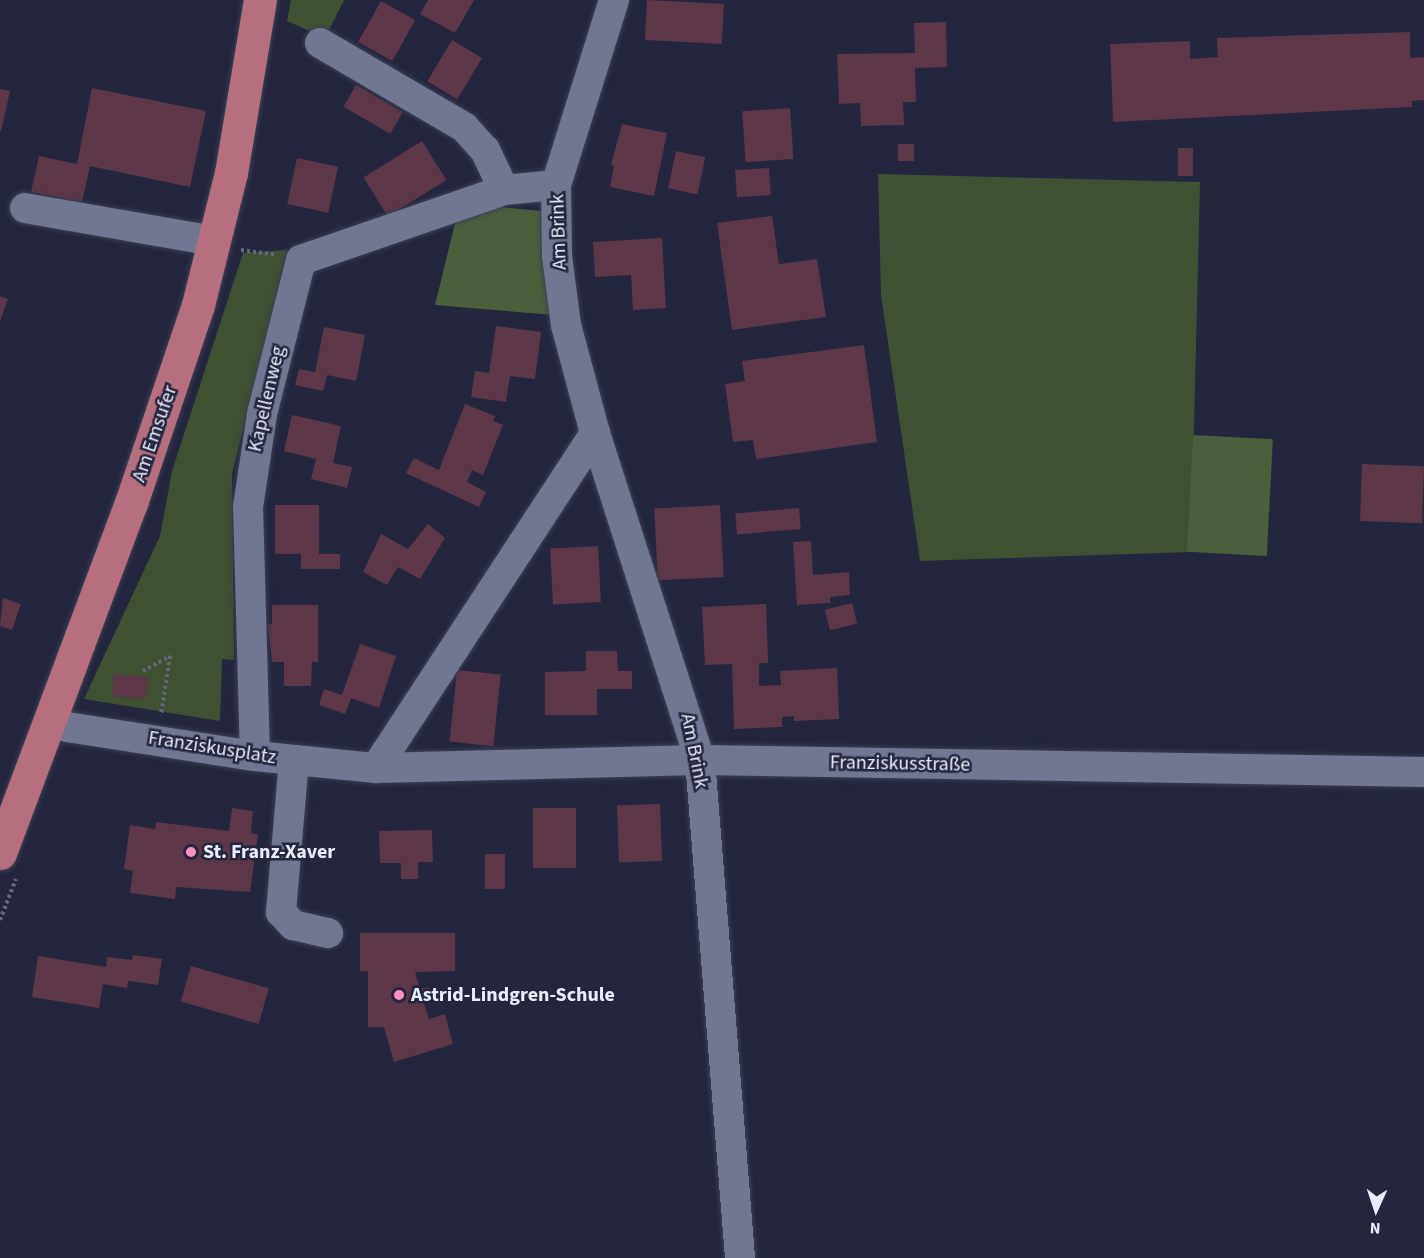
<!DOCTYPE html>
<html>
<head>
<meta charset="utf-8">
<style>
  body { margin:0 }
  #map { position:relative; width:1424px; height:1258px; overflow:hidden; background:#23263d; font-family:"Source Sans 3",sans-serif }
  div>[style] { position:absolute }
  .green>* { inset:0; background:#3f5033 }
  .forest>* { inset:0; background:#4b5f3d; transform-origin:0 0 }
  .building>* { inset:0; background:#5c3747; transform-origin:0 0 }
  .path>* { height:4px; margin-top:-2px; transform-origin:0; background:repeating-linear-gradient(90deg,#64677b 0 3px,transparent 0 6px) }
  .roads { filter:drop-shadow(0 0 2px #3d4053) drop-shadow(0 0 2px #3d4053) }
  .minor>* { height:30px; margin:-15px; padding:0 15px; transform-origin:15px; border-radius:15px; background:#717691 }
  .major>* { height:33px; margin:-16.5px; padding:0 16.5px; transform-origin:16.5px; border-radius:16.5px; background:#b66f7e }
  .dots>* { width:16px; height:16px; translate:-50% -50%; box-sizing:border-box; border:3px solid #23263d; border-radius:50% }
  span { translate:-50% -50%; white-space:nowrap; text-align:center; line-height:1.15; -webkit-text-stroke:5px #23263d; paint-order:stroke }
  .street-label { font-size:20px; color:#e9ecfb }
  .poi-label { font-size:20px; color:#e9ecfb; font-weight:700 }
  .left { translate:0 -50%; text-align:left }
  .north { position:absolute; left:1346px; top:1180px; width:60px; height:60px; -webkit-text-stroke:4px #23263d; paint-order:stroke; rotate:183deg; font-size:16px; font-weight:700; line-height:24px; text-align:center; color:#e9ecfb }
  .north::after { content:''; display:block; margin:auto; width:21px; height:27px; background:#e9ecfb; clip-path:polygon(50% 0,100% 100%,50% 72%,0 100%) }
</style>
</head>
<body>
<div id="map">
  <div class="green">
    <div style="clip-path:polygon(291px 0,344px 0,325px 38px,287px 21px)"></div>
    <div style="clip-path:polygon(878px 174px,1200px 182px,1191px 552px,920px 561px,881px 295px)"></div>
    <div style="clip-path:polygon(287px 250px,232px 474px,234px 660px,222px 659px,220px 721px,84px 699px,160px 536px,172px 471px,243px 253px)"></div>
  </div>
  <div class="forest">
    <div style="clip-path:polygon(460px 203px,541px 211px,554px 315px,435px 305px)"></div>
    <div style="left:1193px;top:435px;width:80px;height:117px;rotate:3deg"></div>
  </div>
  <div class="building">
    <div style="clip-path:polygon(428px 0,474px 0,455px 33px,420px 14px)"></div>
    <div style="left:647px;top:0;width:77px;height:40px;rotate:3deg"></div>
    <div style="left:381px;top:1px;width:39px;height:47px;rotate:29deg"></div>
    <div style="clip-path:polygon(946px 22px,947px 67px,915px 68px,916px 102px,903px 102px,904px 125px,861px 126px,860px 103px,839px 104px,837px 54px,915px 53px,914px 23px)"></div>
    <div style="clip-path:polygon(1410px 32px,1410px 58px,1424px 57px,1424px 100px,1412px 101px,1412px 107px,1113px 122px,1110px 44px,1190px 41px,1190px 59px,1218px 57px,1217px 38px)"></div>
    <div style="left:452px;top:40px;width:35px;height:48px;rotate:31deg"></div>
    <div style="left:356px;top:85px;width:54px;height:25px;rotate:30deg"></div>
    <div style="clip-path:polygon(92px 88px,206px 111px,190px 187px,90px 166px,82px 202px,31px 192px,39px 156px,77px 164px)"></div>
    <div style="clip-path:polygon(0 89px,10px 91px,1px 131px,0 131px)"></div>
    <div style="left:790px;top:108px;width:51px;height:48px;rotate:86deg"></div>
    <div style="clip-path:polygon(622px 124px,667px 133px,654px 196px,610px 187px,614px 166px,611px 165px)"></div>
    <div style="left:422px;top:141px;width:46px;height:69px;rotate:58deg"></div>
    <div style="left:898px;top:144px;width:16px;height:17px"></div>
    <div style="left:1178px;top:148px;width:15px;height:28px"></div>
    <div style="left:676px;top:151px;width:30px;height:38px;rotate:12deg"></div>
    <div style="left:297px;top:158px;width:42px;height:47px;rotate:12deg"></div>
    <div style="left:769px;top:168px;width:27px;height:34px;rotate:86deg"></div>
    <div style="clip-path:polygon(772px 216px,779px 264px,817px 259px,826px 317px,732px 330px,717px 223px)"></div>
    <div style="clip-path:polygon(662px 238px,666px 308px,633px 310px,631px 275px,595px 277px,593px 242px)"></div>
    <div style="clip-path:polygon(0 296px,8px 299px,0 321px)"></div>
    <div style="clip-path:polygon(496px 326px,541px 332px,535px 379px,510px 376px,506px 402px,471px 397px,475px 371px,489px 373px)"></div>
    <div style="clip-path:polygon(324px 327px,365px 335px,356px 381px,327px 375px,323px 391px,295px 385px,299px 369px,315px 372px)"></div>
    <div style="clip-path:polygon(864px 345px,877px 442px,756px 459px,753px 440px,733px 442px,725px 384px,745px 381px,742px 361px)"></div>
    <div style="clip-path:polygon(465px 404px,495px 416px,493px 421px,503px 425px,483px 475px,472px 470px,467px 482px,486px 492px,479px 507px,406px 473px,414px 458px,439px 470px)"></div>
    <div style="clip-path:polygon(292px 415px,341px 426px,333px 463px,352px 467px,347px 488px,311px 479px,316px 459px,284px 451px)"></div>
    <div style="left:1362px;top:464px;width:62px;height:57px;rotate:2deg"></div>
    <div style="clip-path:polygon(275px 505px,319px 505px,319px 554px,340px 554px,340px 569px,301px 569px,301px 554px,275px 554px)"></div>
    <div style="left:720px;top:505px;width:72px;height:66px;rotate:87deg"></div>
    <div style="left:799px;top:508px;width:21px;height:64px;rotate:85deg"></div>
    <div style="clip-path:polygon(428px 524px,445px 538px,420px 579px,398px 567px,387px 585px,363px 572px,381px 534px,408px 549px)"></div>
    <div style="clip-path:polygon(811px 541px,813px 575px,849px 572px,850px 595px,830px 597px,830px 603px,797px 605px,793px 542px)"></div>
    <div style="left:598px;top:546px;width:56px;height:48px;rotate:87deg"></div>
    <div style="clip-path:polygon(3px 598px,21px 604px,12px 630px,0 626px)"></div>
    <div style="left:852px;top:603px;width:21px;height:28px;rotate:76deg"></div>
    <div style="clip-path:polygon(766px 604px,768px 663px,759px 663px,759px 686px,781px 685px,780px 671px,837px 668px,839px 719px,794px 721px,794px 716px,782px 717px,782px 727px,734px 729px,732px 664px,705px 665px,702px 607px)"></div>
    <div style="clip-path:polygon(272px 605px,318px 605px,318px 662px,312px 662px,311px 686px,284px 686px,284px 662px,272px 662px,268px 624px,272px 624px)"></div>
    <div style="clip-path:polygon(360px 644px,396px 656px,379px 708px,351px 698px,345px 714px,319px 705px,324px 689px,342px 695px)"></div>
    <div style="clip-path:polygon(586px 651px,617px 651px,618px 671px,632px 671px,632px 689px,597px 689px,597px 715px,545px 715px,545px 672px,586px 671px)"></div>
    <div style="left:457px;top:670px;width:44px;height:72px;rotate:6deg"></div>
    <div style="left:114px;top:674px;width:34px;height:22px;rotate:5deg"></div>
    <div style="left:660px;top:804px;width:57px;height:43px;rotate:88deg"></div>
    <div style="clip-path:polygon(232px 808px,253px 811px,251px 833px,258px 834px,250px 892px,176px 887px,175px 899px,130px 893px,133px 871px,124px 869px,130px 825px,155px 829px,156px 822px,229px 831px)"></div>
    <div style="left:533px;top:808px;width:43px;height:60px"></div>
    <div style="clip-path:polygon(432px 830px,433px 862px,418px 862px,418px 879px,401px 879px,401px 863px,380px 863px,379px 831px)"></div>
    <div style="left:505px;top:854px;width:35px;height:20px;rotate:90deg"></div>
    <div style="clip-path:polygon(360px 933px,455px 933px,455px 971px,415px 972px,420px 989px,429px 987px,433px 1000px,424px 1003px,429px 1019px,445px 1014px,453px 1044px,394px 1062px,384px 1027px,368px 1027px,368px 971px,360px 971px)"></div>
    <div style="clip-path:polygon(133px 955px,162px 959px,158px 985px,128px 981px,127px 988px,103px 984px,99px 1008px,32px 997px,38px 956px,106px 967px,107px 957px,132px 960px)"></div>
    <div style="left:191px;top:966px;width:81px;height:37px;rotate:16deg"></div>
  </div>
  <div class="path">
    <div style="left:241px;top:250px;width:34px;rotate:8deg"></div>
    <div style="left:143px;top:671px;width:31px;rotate:-29deg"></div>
    <div style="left:170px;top:656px;width:60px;rotate:98.7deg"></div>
    <div style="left:0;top:920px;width:44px;rotate:-68.7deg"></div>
  </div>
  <div class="roads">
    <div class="minor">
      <div style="left:614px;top:0;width:194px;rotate:107.4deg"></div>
      <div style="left:556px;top:185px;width:71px;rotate:89.2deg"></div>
      <div style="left:557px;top:256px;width:70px;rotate:82.6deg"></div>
      <div style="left:566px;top:325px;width:112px;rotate:75deg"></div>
      <div style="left:595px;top:433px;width:343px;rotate:72.2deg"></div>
      <div style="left:700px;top:760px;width:500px;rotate:85.4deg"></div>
      <div style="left:320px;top:43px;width:167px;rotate:30.3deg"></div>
      <div style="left:464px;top:127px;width:31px;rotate:48deg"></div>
      <div style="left:485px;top:150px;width:44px;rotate:64.6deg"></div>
      <div style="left:25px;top:208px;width:193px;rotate:9.9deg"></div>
      <div style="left:50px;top:721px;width:18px;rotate:19deg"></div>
      <div style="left:67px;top:727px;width:190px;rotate:8.8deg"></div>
      <div style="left:255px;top:756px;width:122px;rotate:5.7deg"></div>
      <div style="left:376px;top:768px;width:324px;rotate:-1.4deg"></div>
      <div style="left:700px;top:760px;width:724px;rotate:0.95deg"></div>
      <div style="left:255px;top:756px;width:249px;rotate:-91.6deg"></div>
      <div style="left:248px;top:507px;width:94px;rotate:-81.4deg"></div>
      <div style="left:262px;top:414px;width:159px;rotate:-75.8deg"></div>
      <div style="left:301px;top:260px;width:215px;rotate:-19deg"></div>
      <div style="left:504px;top:190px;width:52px;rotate:-5.5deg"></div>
      <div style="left:294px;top:760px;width:153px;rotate:94.9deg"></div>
      <div style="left:281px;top:912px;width:18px;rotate:47deg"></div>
      <div style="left:293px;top:925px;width:36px;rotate:13deg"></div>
      <div style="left:376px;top:768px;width:400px;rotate:-56.8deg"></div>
    </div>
    <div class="major">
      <div style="left:0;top:853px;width:374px;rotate:-69.5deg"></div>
      <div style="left:131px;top:503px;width:209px;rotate:-71.3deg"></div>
      <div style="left:198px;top:305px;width:136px;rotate:-76deg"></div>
      <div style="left:231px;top:173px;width:175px;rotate:-80.5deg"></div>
    </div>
  </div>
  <div class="dots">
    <div style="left:191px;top:852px;background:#fe8ebe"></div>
    <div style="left:399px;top:995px;background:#fe8ebe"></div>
  </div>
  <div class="street-label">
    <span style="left:559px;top:232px;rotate:-92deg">Am Brink</span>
    <span style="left:267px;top:399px;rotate:-77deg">Kapellenweg</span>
    <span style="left:155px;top:434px;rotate:-71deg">Am Emsufer</span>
    <span style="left:212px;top:748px;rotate:9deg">Franziskusplatz</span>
    <span style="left:694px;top:751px;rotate:79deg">Am Brink</span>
    <span style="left:900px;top:764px;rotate:1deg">Franziskusstraße</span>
  </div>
  <div class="poi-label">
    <span class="left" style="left:203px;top:852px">St. Franz-Xaver</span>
    <span class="left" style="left:411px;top:995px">Astrid-Lindgren-Schule</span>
  </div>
  <div class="north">N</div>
</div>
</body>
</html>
